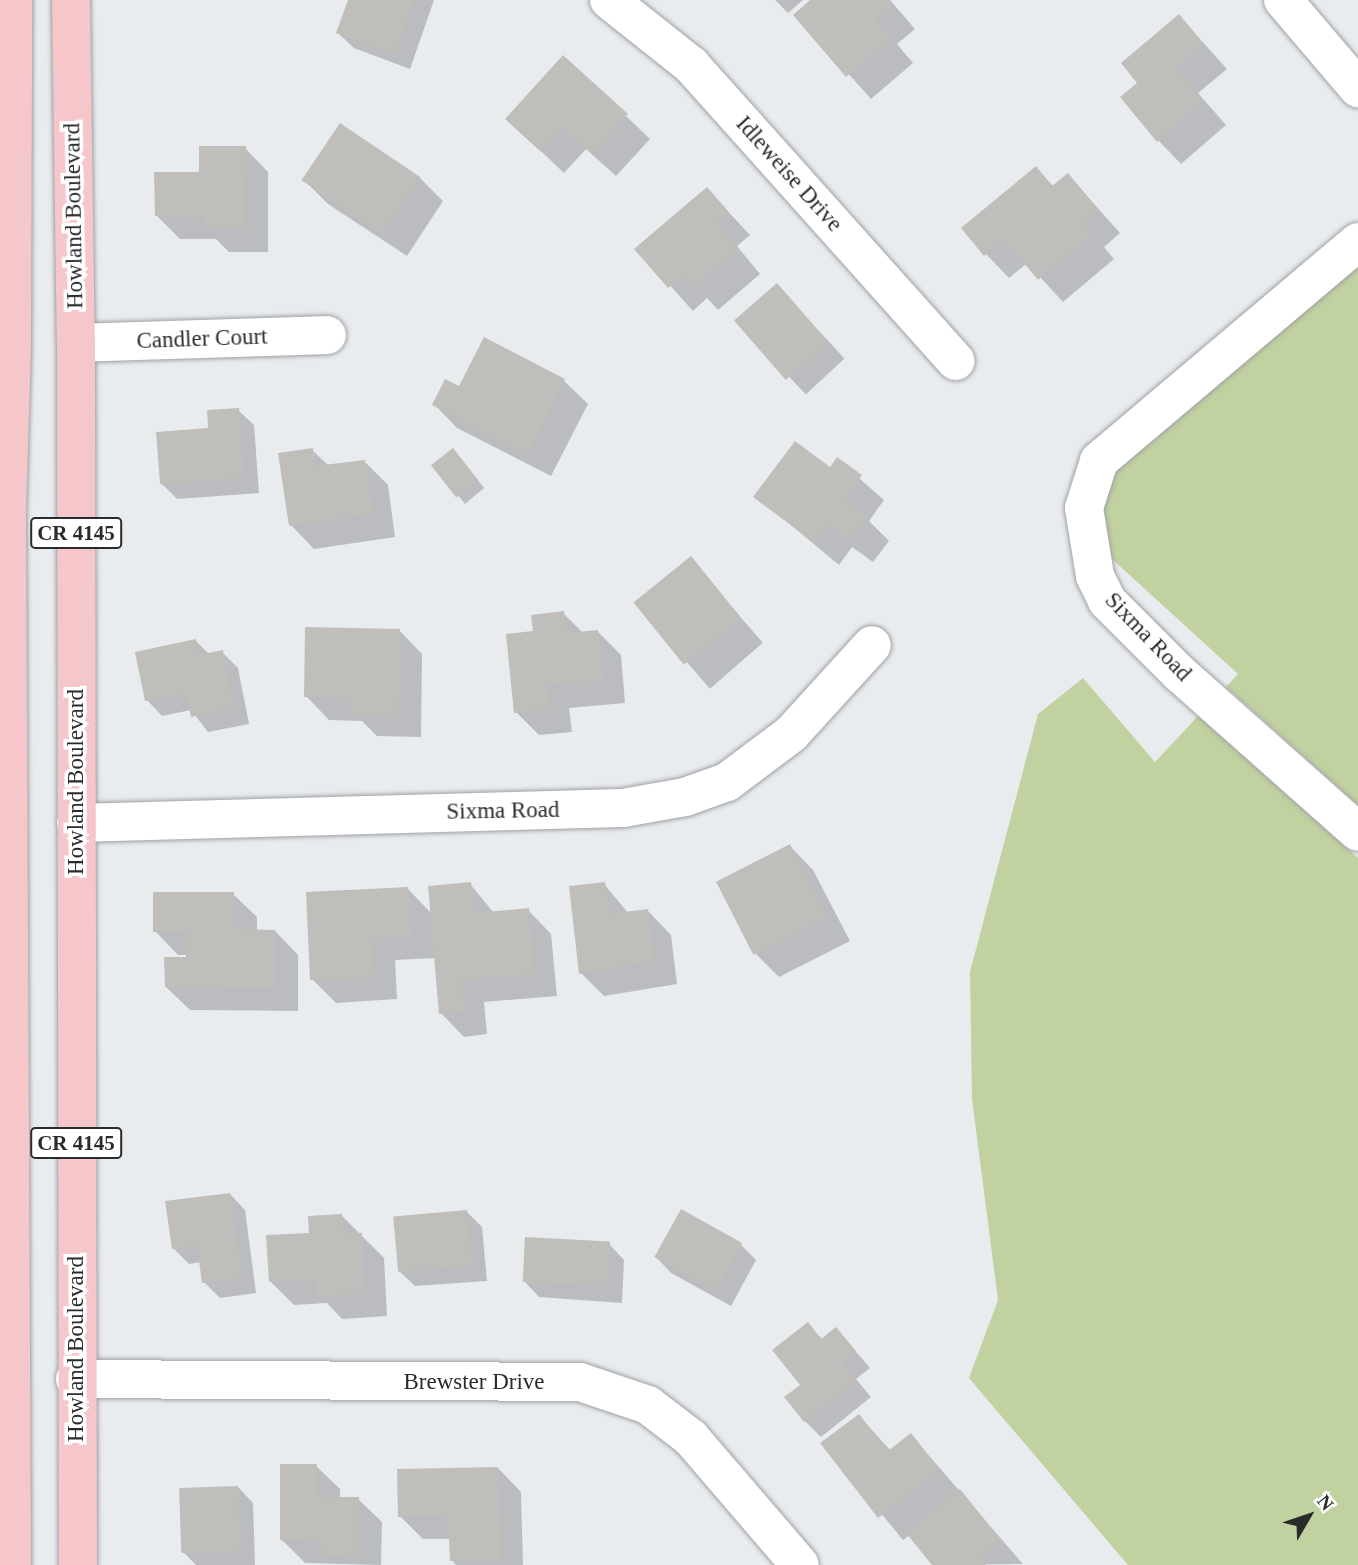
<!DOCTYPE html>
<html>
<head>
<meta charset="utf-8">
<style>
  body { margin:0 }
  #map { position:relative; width:1358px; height:1565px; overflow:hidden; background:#e9ecef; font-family:"Times New Roman",serif }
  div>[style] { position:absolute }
  .green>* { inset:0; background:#c1d1a0 }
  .shadow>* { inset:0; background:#0003; transform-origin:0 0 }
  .building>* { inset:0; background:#c0bebb; transform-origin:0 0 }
  .roads { filter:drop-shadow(0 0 2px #9fa1a4) drop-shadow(0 0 2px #9fa1a4) }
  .minor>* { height:38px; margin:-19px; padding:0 19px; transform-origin:19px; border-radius:19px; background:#fff }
  .major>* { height:38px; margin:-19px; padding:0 19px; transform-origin:19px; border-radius:19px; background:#f5c7cb }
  span { translate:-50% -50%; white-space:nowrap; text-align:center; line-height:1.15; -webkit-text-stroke:7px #fff; paint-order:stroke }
  .shield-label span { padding:2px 5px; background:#fff; border:2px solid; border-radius:5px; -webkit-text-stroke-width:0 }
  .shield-label { font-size:21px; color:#2a2b2c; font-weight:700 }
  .street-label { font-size:23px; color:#2a2b2c }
  .north { position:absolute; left:1274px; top:1481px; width:70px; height:70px; -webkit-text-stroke:5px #fff; paint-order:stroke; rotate:51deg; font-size:19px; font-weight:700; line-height:28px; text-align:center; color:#2a2b2c }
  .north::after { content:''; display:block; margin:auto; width:24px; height:32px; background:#2a2b2c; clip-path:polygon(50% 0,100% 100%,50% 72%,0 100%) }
</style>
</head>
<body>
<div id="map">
  <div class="green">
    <div style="clip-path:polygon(1358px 264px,1358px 805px,1226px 687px,1238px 674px,1112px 559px,1103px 507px,1115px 469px)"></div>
    <div style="clip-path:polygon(1083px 678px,1155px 762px,1198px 716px,1358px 858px,1358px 1565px,1128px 1565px,969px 1378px,998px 1300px,972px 1099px,970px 972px,1038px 714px)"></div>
  </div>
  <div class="shadow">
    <div style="clip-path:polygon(350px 0,434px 0,410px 69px,354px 48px,338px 33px)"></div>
    <div style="clip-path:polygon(775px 0,803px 0,788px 13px)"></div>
    <div style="clip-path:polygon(813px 0,890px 0,915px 29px,897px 44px,913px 63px,871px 99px,796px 15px)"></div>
    <div style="clip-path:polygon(1179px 16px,1227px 69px,1198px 93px,1226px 125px,1181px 164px,1158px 140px,1140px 83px)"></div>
    <div style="clip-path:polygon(626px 116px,650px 139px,616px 176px,586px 149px,564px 173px,507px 119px)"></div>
    <div style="clip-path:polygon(245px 148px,268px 172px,268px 252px,229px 252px,216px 239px,180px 239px,156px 215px,200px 174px)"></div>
    <div style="clip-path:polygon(1036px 168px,1054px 187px,1068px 175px,1120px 233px,1104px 247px,1114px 259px,1063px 302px,1027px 263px,1009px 278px,986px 254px)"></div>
    <div style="clip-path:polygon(420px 178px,443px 201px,407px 256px,328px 204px,305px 181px)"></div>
    <div style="clip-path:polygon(707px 189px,750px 235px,737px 246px,760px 274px,718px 310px,707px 298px,693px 311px,637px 249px)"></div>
    <div style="left:777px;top:286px;width:99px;height:53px;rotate:47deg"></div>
    <div style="clip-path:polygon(484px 340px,564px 381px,588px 404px,551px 476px,457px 428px,434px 404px,460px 388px)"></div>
    <div style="clip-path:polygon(238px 410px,254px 425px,259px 493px,177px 499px,161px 483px,210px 430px)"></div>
    <div style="clip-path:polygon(312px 450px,329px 466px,364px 461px,388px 485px,395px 537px,314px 549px,291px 525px)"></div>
    <div style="clip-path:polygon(460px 458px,484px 488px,465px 504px,434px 465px)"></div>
    <div style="clip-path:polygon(837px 459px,884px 500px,869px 521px,889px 541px,873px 562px,852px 547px,839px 565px,756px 496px,830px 470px)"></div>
    <div style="left:690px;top:559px;width:111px;height:70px;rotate:49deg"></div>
    <div style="clip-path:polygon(563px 613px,583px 633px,597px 631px,621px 655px,625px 703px,569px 708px,572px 732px,539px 735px,516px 712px,534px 633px)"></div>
    <div style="clip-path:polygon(399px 630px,422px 654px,421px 737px,377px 736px,362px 721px,329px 720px,306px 696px)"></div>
    <div style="clip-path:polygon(196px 641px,210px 655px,222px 652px,238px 668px,249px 724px,208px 732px,191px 710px,162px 716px,147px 700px)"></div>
    <div style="clip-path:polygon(790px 846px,813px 870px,850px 941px,779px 977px,756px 954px)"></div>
    <div style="clip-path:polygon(470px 884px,494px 913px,528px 910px,551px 934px,557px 996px,484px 1002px,487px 1034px,464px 1037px,441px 1013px,436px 958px,395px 960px,397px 999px,336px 1003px,312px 979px,408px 889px,432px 914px)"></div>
    <div style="clip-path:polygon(604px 884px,629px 914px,648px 911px,671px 935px,677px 984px,604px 996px,581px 973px)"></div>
    <div style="clip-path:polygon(233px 894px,257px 917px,257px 931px,275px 931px,298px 955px,298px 1011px,190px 1010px,166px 987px,188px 955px,178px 955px,155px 931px)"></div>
    <div style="clip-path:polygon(230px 1194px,245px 1210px,256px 1293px,220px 1298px,204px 1282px,201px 1262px,189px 1264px,173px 1248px)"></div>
    <div style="clip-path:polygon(467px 1212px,482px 1227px,487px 1281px,415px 1286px,399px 1271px)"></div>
    <div style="clip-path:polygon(342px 1216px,384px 1258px,387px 1316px,342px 1319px,327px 1303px,294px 1305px,270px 1281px,311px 1235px)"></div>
    <div style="clip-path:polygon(609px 1244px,624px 1260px,622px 1303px,539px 1297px,524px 1281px)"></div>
    <div style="clip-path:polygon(741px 1245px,756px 1260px,731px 1306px,671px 1273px,656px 1257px)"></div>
    <div style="clip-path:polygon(808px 1324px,823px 1340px,836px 1329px,870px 1368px,856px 1379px,871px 1397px,821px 1437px,805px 1421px,802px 1385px)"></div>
    <div style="clip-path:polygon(859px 1416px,891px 1451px,911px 1435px,1023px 1564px,934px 1565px,910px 1535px,903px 1540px,823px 1443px)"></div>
    <div style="clip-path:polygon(316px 1466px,340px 1489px,340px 1499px,358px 1499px,382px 1522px,381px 1565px,305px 1563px,282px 1540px)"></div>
    <div style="clip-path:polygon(498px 1468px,521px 1492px,523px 1565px,456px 1565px,452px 1560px,451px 1539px,423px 1539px,400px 1516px)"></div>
    <div style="clip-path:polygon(238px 1487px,253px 1503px,255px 1565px,196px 1565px,182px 1551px)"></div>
  </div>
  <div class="building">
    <div style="clip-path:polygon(348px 0,414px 0,395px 54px,336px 33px)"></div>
    <div style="clip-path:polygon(810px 0,889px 0,893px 5px,875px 20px,891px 39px,846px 77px,793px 15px)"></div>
    <div style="clip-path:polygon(1179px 14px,1205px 45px,1176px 68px,1204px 101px,1157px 142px,1120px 97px,1137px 83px,1121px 63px)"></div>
    <div style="clip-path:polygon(563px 55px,628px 114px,592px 154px,562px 127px,540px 151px,505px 119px)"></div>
    <div style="left:340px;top:123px;width:97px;height:69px;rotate:34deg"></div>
    <div style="clip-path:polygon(199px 146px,246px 146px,245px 230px,203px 229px,204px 217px,155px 216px,154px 172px,199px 172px)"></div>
    <div style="clip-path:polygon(1036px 166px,1052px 186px,1068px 173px,1098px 209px,1082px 222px,1092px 235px,1038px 280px,1004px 239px,984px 256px,961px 228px)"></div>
    <div style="clip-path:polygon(707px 187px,728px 211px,715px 222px,738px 249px,693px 288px,683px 276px,668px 288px,634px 249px)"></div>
    <div style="left:777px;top:283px;width:79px;height:57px;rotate:49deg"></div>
    <div style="clip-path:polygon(484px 337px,565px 379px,528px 454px,432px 405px,445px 379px,459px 386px)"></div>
    <div style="clip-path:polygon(239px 408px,244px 478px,160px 484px,156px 432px,208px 428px,207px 410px)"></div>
    <div style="clip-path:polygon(795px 441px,830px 467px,837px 457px,862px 475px,845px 499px,867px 516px,849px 540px,828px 525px,815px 543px,753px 497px)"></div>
    <div style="clip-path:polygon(313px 448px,315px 466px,365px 460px,373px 514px,289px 526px,278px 453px)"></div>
    <div style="left:453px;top:448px;width:41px;height:28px;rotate:52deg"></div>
    <div style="left:691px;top:556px;width:80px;height:74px;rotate:51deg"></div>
    <div style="clip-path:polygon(564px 611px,566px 633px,598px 630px,603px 680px,547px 685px,550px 709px,514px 713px,506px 634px,533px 631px,531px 615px)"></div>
    <div style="clip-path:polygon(305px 627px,400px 629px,399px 714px,352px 714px,352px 698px,304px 697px)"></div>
    <div style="clip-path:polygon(196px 639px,199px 655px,223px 650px,234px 708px,191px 717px,186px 693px,145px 701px,135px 652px)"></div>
    <div style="left:790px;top:844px;width:82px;height:83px;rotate:63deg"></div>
    <div style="clip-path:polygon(471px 882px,474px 913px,529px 908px,534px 974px,461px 979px,464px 1012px,439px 1014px,428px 886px)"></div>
    <div style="clip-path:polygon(605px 882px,609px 914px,648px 909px,654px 961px,579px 974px,569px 886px)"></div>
    <div style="clip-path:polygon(408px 887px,411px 936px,372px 938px,374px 977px,310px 980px,306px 892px)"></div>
    <div style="clip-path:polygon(153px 892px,234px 892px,234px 929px,275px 930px,275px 988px,165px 987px,164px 957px,186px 957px,186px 932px,153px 932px)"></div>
    <div style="clip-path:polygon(230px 1193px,242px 1278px,202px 1283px,197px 1246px,172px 1249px,165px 1201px)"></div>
    <div style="left:681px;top:1209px;width:70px;height:55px;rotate:29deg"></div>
    <div style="left:467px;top:1210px;width:56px;height:74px;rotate:85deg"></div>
    <div style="clip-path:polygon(342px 1214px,343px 1233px,362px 1233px,365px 1294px,317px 1296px,316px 1280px,269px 1282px,266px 1235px,309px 1233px,308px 1216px)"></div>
    <div style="left:525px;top:1237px;width:85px;height:45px;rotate:3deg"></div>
    <div style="clip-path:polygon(808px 1322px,821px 1339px,836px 1327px,856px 1351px,842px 1362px,857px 1381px,804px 1422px,784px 1397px,800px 1385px,772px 1350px)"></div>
    <div style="clip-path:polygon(859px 1414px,888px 1451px,911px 1433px,940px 1470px,878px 1518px,820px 1443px)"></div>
    <div style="clip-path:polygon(280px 1464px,317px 1464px,317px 1497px,359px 1497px,359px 1557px,321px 1556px,321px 1541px,280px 1540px)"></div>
    <div style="clip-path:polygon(498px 1467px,501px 1560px,450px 1561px,448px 1515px,398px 1517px,397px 1469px)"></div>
    <div style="left:238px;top:1486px;width:65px;height:59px;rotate:88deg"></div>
    <div style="clip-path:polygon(960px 1489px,1001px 1540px,980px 1557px,986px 1565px,932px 1565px,906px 1533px)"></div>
  </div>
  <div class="roads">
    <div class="minor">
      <div style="left:609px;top:0;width:105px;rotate:38.4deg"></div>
      <div style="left:691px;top:65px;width:397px;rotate:48.2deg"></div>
      <div style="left:1283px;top:0;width:116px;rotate:49.6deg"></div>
      <div style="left:1358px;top:242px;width:339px;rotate:139.8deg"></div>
      <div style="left:1099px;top:461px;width:49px;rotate:107.7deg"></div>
      <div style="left:1084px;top:508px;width:69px;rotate:80.8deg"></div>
      <div style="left:1095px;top:576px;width:28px;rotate:64deg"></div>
      <div style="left:1107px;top:601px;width:102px;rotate:45deg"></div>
      <div style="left:1179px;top:673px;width:239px;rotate:41.6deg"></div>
      <div style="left:76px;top:343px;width:251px;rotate:-1.8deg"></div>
      <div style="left:76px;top:823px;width:547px;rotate:-1.57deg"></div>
      <div style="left:623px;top:808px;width:63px;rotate:-10.1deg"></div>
      <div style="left:685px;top:797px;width:45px;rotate:-19.7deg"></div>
      <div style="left:727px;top:782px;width:80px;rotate:-36.9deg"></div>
      <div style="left:791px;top:734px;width:120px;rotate:-47.7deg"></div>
      <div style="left:75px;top:1379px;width:505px;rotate:0.34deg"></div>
      <div style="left:580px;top:1382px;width:72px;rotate:18.7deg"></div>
      <div style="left:648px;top:1405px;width:54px;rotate:37.5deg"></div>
      <div style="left:691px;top:1438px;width:167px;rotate:49.4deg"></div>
    </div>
    <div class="major">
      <div style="left:71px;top:0;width:343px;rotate:89.2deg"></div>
      <div style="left:76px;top:343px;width:1222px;rotate:89.91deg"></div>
      <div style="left:12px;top:1565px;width:1051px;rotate:-90.27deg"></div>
      <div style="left:7px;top:514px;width:168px;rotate:-88.3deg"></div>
      <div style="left:12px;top:346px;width:346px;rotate:-89.8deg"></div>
    </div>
  </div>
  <div class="shield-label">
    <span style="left:76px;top:533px">CR 4145</span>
    <span style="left:76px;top:1143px">CR 4145</span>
  </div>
  <div class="street-label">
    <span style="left:789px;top:174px;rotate:48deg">Idleweise Drive</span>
    <span style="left:74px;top:216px;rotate:-91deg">Howland Boulevard</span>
    <span style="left:202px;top:339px;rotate:-2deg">Candler Court</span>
    <span style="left:1148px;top:637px;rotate:46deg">Sixma Road</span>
    <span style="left:76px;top:782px;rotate:-90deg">Howland Boulevard</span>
    <span style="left:503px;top:811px;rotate:-1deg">Sixma Road</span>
    <span style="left:76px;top:1349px;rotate:-90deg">Howland Boulevard</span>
    <span style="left:474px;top:1382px">Brewster Drive</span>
  </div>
  <div class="north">N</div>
</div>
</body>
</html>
